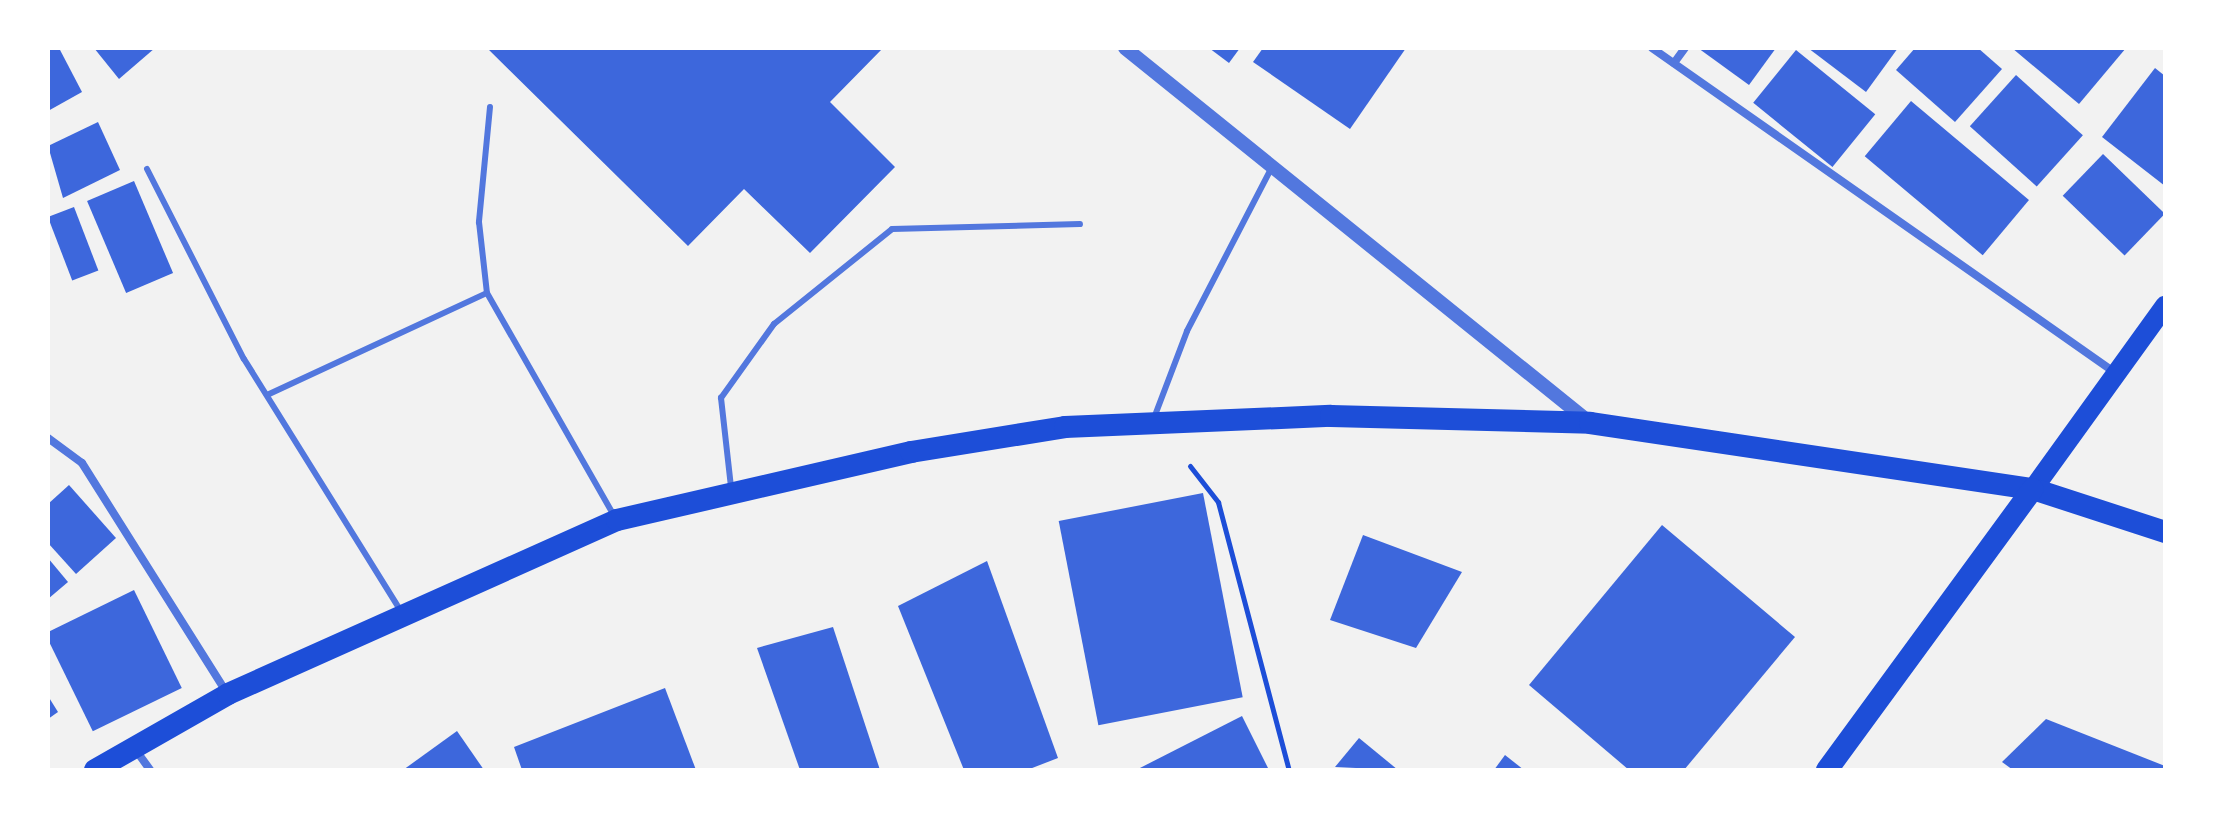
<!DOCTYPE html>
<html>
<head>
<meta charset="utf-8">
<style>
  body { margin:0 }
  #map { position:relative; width:2213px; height:818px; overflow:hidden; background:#f2f2f2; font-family:Barlow,sans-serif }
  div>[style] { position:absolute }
  .building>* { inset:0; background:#3d67dc; transform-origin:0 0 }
  .path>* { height:5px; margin:-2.5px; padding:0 2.5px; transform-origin:2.5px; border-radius:2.5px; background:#1d4ed8 }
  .service>* { height:6px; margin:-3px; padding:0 3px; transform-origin:3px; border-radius:3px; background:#5277de }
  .minor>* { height:8px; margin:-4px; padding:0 4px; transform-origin:4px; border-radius:4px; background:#5277de }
  .tertiary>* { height:14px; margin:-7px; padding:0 7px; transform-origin:7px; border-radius:7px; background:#5277de }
  .primary>* { height:20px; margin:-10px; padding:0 10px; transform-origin:10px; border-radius:10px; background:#1d4ed8 }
  .trunk>* { height:22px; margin:-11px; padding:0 11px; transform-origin:11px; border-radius:11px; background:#1d4ed8 }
  span { translate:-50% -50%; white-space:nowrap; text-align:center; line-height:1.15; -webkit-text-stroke:6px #fff; paint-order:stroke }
  .frame { position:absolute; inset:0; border:50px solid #fff; pointer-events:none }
</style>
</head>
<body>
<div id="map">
  <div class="building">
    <div style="clip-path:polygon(48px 48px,59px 48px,82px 92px,48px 111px)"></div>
    <div style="clip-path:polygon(94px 48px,155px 48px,119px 79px)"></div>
    <div style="clip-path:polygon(487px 48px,883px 48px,830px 102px,895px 167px,810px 253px,744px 189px,688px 246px)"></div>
    <div style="clip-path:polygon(1209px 48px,1240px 48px,1229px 63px)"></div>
    <div style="clip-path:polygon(1263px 48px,1406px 48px,1350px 129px,1253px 62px)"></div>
    <div style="clip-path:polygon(1698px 48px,1776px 48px,1749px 85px)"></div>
    <div style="clip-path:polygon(1808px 48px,1898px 48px,1866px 92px)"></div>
    <div style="clip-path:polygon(1915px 48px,1978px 48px,2002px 69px,1955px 122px,1896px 70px)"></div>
    <div style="clip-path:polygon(2012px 48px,2126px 48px,2079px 104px)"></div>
    <div style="left:1796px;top:50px;width:102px;height:68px;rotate:39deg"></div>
    <div style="clip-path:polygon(2155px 68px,2165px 76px,2165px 186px,2102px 137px)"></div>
    <div style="left:2016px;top:75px;width:90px;height:69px;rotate:42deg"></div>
    <div style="left:1911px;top:101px;width:154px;height:72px;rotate:40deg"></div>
    <div style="clip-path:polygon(98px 122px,120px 170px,63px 198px,48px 146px)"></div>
    <div style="left:2103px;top:154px;width:86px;height:58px;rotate:44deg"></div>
    <div style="left:134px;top:181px;width:100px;height:51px;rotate:67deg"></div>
    <div style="left:74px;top:207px;width:68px;height:28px;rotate:69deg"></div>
    <div style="clip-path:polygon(69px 485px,116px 538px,76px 574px,48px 543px,48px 504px)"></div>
    <div style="left:1203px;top:493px;width:208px;height:147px;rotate:79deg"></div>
    <div style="clip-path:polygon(1662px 525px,1795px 637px,1684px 770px,1629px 770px,1529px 685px)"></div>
    <div style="clip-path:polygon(1363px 535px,1462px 572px,1416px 648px,1330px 620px)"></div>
    <div style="clip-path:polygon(48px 558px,68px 582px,48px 599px)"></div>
    <div style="clip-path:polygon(987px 561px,1058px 758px,1027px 770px,964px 770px,898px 606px)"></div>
    <div style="left:134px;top:590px;width:109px;height:99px;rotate:64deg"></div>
    <div style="clip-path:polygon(833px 627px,880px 770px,800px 770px,757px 648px)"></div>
    <div style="clip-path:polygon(665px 688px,696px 770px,522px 770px,514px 747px)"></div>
    <div style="clip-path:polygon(48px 696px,58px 712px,48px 719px)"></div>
    <div style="clip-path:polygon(1242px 716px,1269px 770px,1136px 770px)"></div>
    <div style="clip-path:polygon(2046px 719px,2165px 766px,2165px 770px,2013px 770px,2002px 762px)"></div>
    <div style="clip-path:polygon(457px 731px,484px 770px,403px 770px)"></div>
    <div style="clip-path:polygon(1359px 738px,1398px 770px,1335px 767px)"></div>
    <div style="clip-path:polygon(1505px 755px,1524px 770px,1494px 770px)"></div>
  </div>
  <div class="path">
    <div style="left:1190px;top:466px;width:46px;rotate:52.1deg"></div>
    <div style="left:1218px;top:502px;width:277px;rotate:75.2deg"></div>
  </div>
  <div class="service">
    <div style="left:490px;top:107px;width:116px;rotate:95.5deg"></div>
    <div style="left:479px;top:222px;width:71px;rotate:83.6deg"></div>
    <div style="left:487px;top:293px;width:257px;rotate:60.3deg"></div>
    <div style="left:147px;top:169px;width:213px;rotate:63deg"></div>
    <div style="left:244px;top:359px;width:296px;rotate:58.1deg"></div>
    <div style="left:267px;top:395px;width:242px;rotate:-24.9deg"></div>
    <div style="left:1154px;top:418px;width:93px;rotate:-69.2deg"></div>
    <div style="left:1187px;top:331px;width:185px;rotate:-62.6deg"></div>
    <div style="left:731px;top:487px;width:90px;rotate:-96.4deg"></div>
    <div style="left:721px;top:398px;width:91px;rotate:-54.4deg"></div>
    <div style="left:774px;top:324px;width:151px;rotate:-38.8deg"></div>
    <div style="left:892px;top:229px;width:188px;rotate:-1.5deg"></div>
  </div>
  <div class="minor">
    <div style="left:1652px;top:48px;width:564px;rotate:35.04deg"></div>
    <div style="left:1674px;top:63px;width:19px;rotate:-54deg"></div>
    <div style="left:48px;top:438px;width:42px;rotate:36.3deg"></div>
    <div style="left:82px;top:463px;width:272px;rotate:57.8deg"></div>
    <div style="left:135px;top:749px;width:26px;rotate:54deg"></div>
  </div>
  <div class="tertiary">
    <div style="left:1125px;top:48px;width:596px;rotate:38.87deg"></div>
  </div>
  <div class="primary">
    <div style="left:2033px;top:489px;width:226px;rotate:-54.2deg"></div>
  </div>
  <div class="trunk">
    <div style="left:95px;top:770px;width:153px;rotate:-29.7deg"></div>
    <div style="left:228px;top:694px;width:426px;rotate:-24.1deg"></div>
    <div style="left:617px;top:520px;width:302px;rotate:-13deg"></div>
    <div style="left:911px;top:452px;width:156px;rotate:-9.2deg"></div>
    <div style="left:1065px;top:427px;width:266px;rotate:-2.4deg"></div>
    <div style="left:1331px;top:416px;width:259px;rotate:1.5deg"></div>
    <div style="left:1590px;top:423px;width:448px;rotate:8.5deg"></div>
    <div style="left:2033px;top:489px;width:139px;rotate:18deg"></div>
    <div style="left:1827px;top:770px;width:348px;rotate:-53.8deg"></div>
  </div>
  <div class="frame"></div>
</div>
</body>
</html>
